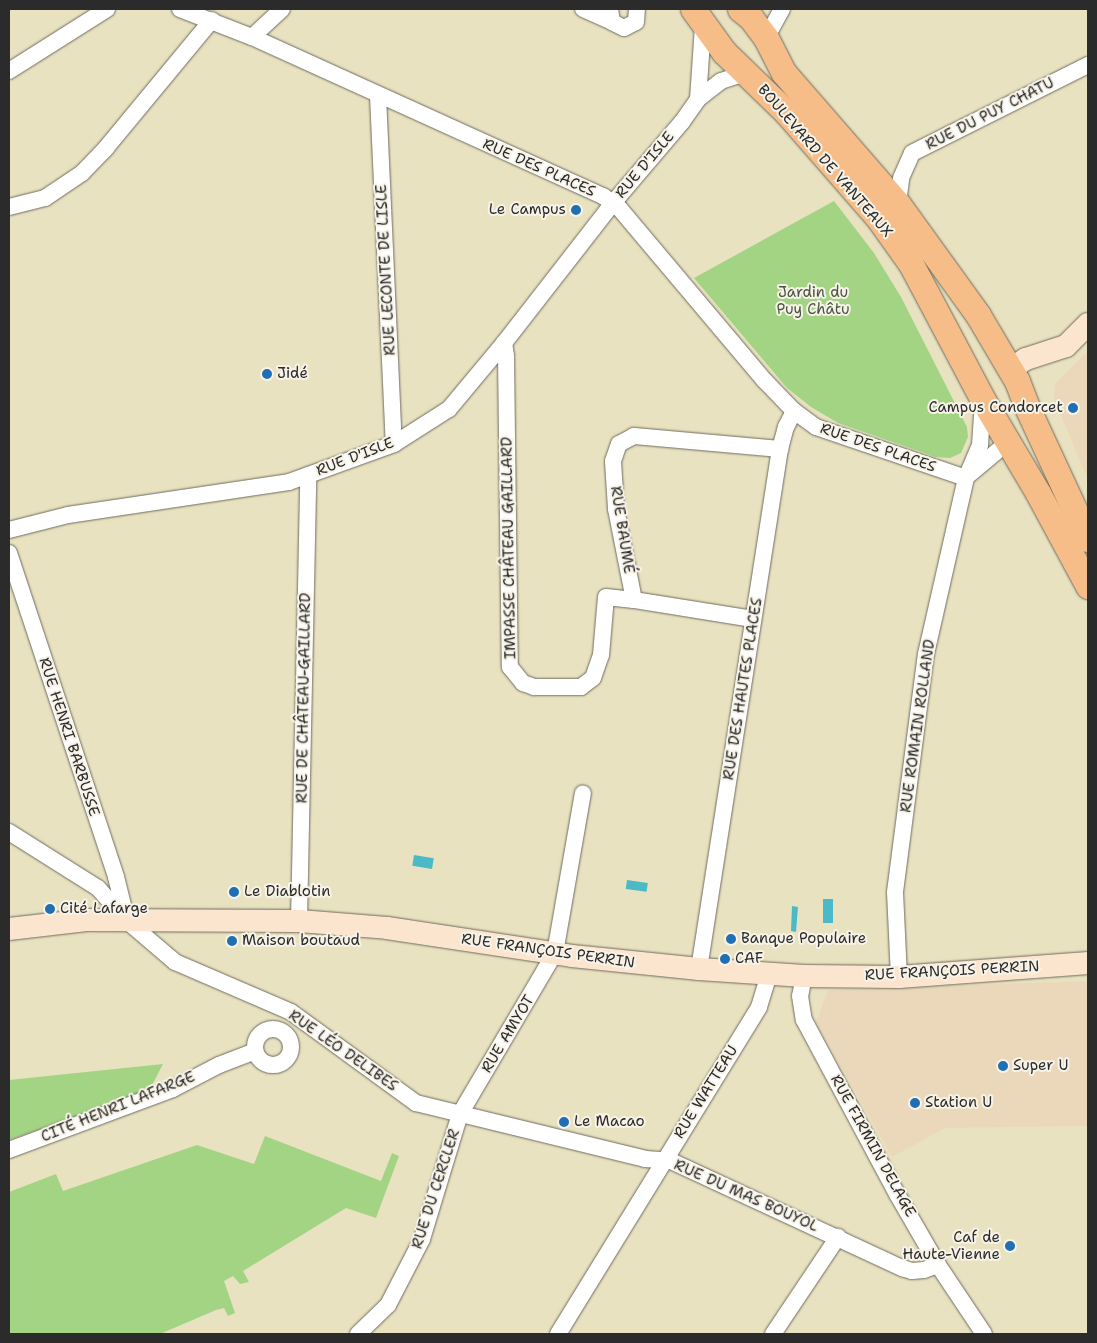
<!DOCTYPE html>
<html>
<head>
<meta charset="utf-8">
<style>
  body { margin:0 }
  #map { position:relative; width:1097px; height:1343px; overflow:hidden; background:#e9e2c0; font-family:"Shantell Sans",sans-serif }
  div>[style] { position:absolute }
  .built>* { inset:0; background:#ebd8ba }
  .green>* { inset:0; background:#a2d484 }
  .water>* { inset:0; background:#4cb9c7; transform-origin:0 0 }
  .roads { filter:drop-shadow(0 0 1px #6e6b5f) drop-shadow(0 0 1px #6e6b5f) }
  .street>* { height:16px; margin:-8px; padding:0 8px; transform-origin:8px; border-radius:8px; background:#fff }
  .street>.ring { margin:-8px; padding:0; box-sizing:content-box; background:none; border:16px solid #fff; border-radius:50% }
  .secondary>* { height:22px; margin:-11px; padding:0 11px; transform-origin:11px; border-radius:11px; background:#fce5cf }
  .primary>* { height:25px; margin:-12.5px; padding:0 12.5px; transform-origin:12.5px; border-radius:12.5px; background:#f7bd88 }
  .dots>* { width:14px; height:14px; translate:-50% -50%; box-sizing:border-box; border:2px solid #f7f3e8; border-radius:50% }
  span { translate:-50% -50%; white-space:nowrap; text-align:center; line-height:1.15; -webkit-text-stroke:4px #f7f3e8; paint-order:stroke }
  .street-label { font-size:15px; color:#2b2b2b }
  .poi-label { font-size:15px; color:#2b2b2b }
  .right { translate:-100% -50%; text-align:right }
  .left { translate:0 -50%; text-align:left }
  .park-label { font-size:15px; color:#495541 }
  .frame { position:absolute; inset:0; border:10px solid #2b2b2b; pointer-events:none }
</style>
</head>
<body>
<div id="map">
  <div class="built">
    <div style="clip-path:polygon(1088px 351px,1088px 480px,1054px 399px,1055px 384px)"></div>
    <div style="clip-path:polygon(1088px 981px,1088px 1126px,945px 1128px,892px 1157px,816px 1022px,828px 990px)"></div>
  </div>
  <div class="green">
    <div style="clip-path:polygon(834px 201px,874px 253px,901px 297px,967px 427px,968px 437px,961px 453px,950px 458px,936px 457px,838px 423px,811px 407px,787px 388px,694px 278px)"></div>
    <div style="clip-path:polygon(163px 1064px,149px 1091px,9px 1140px,9px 1080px)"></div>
    <div style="clip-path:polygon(265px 1136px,381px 1181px,392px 1153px,399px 1156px,376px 1218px,346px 1208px,243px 1271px,249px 1282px,240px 1284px,233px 1276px,224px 1281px,235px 1313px,228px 1316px,224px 1308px,216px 1310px,160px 1334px,9px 1334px,9px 1192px,56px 1174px,63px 1191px,197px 1145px,254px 1164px)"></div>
  </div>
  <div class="water">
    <div style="left:414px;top:855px;width:20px;height:11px;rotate:9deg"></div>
    <div style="left:627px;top:880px;width:21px;height:9px;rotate:8deg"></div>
    <div style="left:823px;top:899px;width:10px;height:24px"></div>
    <div style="clip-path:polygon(792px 906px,798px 907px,796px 932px,791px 931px)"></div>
  </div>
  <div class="roads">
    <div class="street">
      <div style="left:180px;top:9px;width:77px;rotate:21.3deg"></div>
      <div style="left:252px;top:37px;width:385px;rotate:24.4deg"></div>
      <div style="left:603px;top:196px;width:21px;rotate:37deg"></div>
      <div style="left:620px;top:209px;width:225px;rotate:49.9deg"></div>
      <div style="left:765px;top:381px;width:42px;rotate:46deg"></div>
      <div style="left:794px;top:411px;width:27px;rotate:36deg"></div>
      <div style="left:816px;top:427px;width:158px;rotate:18.8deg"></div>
      <div style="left:583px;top:9px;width:32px;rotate:24deg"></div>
      <div style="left:610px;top:9px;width:13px;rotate:81deg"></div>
      <div style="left:612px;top:22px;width:13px;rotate:27deg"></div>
      <div style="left:624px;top:28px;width:13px;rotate:-27deg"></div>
      <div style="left:636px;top:22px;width:13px;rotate:-86deg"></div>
      <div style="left:703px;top:26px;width:73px;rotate:93.9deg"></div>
      <div style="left:698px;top:99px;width:29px;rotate:-38deg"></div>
      <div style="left:721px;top:81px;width:26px;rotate:-18deg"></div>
      <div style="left:252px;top:37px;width:41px;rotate:-43deg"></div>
      <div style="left:766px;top:38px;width:33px;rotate:-61deg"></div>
      <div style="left:9px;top:71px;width:116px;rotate:-32.3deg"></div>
      <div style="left:378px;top:96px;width:348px;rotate:87.4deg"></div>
      <div style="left:898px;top:204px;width:26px;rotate:-83deg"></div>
      <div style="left:901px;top:178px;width:27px;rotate:-66deg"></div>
      <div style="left:912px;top:153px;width:197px;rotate:-26.6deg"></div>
      <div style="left:9px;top:207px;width:37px;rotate:-14deg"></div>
      <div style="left:45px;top:198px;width:45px;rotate:-34deg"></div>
      <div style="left:82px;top:173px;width:35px;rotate:-46deg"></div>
      <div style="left:106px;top:148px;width:166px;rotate:-50.4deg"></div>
      <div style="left:504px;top:343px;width:13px;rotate:81deg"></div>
      <div style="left:506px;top:356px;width:311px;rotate:89.3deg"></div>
      <div style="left:510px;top:667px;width:21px;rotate:51deg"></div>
      <div style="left:523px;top:683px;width:12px;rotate:20deg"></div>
      <div style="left:534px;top:687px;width:47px"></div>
      <div style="left:581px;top:687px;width:15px;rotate:-37deg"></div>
      <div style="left:593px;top:678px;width:24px;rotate:-71deg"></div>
      <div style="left:601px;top:655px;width:58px;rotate:-85.1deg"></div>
      <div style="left:606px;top:597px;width:28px;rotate:6deg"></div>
      <div style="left:970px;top:474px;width:50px;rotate:-40.1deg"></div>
      <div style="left:9px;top:530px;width:61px;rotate:-14.3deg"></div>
      <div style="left:68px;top:515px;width:223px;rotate:-8.5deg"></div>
      <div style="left:289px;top:482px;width:112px;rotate:-19.9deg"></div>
      <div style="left:394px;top:444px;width:65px;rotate:-32.5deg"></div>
      <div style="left:449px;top:409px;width:86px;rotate:-50.2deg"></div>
      <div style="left:504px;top:343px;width:177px;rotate:-52.1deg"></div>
      <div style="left:613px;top:203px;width:106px;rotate:-49.6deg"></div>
      <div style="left:682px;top:122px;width:28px;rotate:-55deg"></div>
      <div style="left:9px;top:553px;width:341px;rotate:71.7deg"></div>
      <div style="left:116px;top:877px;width:41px;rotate:76deg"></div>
      <div style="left:753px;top:619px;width:121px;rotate:-170.9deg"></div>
      <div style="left:634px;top:600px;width:93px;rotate:-101.2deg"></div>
      <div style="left:616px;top:509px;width:48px;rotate:-93.6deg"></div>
      <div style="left:613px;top:461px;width:18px;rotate:-71deg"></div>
      <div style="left:619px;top:444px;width:17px;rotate:-28deg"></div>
      <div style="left:634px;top:436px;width:147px;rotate:5.1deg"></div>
      <div style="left:9px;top:832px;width:105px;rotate:32.2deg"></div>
      <div style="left:98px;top:888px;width:44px;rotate:48.7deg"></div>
      <div style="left:127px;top:921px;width:63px;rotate:40.5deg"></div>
      <div style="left:175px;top:962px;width:126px;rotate:23.3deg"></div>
      <div style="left:291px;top:1012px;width:155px;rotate:36.1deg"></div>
      <div style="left:416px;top:1103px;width:236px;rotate:13.7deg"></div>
      <div style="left:645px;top:1159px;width:26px;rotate:4deg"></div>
      <div style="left:671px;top:1161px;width:255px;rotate:24.9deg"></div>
      <div style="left:902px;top:1268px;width:10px;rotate:17deg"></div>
      <div style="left:912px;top:1271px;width:12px;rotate:-5deg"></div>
      <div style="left:924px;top:1270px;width:15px;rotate:-20deg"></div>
      <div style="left:299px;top:921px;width:446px;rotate:-88.8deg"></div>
      <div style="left:699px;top:969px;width:526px;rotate:-81.15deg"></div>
      <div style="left:780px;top:449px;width:23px;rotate:-75deg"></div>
      <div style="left:786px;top:427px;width:18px;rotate:-63deg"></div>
      <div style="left:804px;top:976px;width:20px;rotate:101deg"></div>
      <div style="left:800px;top:996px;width:24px;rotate:81deg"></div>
      <div style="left:804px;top:1020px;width:197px;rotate:61.9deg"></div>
      <div style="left:897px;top:1194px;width:82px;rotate:60deg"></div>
      <div style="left:938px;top:1265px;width:83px;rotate:56.3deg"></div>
      <div style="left:899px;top:977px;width:85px;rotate:-92.7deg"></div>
      <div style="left:895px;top:892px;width:240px;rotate:-82.6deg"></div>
      <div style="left:926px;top:654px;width:180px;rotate:-77.2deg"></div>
      <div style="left:966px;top:478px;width:36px;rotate:-67deg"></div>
      <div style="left:980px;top:445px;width:44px;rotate:-86.1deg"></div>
      <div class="ring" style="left:255px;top:1029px;width:20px;height:20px"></div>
      <div style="left:9px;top:1150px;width:175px;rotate:-20.4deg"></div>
      <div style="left:173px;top:1089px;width:52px;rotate:-27.6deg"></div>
      <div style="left:219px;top:1065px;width:39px;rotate:-21deg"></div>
      <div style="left:358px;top:1334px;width:42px;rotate:-44deg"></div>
      <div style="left:388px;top:1305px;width:74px;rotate:-62.7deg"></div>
      <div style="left:422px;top:1239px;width:131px;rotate:-73.1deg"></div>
      <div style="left:460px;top:1114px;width:187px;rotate:-59.5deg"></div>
      <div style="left:555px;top:953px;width:162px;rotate:-80.1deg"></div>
      <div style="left:558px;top:1334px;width:384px;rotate:-58.4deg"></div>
      <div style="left:759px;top:1007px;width:34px;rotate:-73deg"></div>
      <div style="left:773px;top:1334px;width:117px;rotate:-56.2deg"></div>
    </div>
    <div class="secondary">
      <div style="left:1010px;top:370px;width:19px;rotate:-35deg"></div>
      <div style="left:1026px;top:359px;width:42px;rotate:-18deg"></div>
      <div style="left:1066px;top:346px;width:31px;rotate:-45deg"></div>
      <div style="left:9px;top:929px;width:80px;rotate:-6.5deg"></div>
      <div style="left:88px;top:920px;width:211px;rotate:0.3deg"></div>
      <div style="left:299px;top:921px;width:88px;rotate:4.5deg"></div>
      <div style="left:387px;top:928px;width:187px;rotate:8.6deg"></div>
      <div style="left:572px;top:956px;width:128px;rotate:5.8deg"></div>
      <div style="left:699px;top:969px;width:105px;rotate:3.8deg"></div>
      <div style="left:804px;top:976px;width:95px;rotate:0.6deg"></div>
      <div style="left:899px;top:977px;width:190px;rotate:-4.2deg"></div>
    </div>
    <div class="primary">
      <div style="left:693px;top:9px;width:53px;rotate:54.2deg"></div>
      <div style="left:724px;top:52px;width:86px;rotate:44.1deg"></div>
      <div style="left:786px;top:112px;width:142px;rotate:49deg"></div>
      <div style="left:879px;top:219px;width:55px;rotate:54.6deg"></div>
      <div style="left:911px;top:264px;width:154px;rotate:62.1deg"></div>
      <div style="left:983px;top:400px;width:108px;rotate:59.4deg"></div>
      <div style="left:1038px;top:493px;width:106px;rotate:61.7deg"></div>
      <div style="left:740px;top:9px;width:14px;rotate:39deg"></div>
      <div style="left:751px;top:18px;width:25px;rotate:53deg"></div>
      <div style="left:766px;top:38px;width:39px;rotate:63deg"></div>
      <div style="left:784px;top:73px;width:174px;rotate:49deg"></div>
      <div style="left:898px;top:204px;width:137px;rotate:54.2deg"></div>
      <div style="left:978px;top:315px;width:77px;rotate:59.4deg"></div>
      <div style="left:1017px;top:381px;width:26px;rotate:69deg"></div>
      <div style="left:1026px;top:405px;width:148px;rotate:65.2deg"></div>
    </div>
  </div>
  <div class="dots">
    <div style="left:576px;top:210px;background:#1f6fb2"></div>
    <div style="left:267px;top:374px;background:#1f6fb2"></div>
    <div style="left:1073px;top:408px;background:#1f6fb2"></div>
    <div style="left:234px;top:892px;background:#1f6fb2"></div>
    <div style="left:50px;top:909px;background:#1f6fb2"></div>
    <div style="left:731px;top:939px;background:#1f6fb2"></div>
    <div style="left:232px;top:941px;background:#1f6fb2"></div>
    <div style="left:725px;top:959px;background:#1f6fb2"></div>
    <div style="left:1003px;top:1066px;background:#1f6fb2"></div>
    <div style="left:915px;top:1103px;background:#1f6fb2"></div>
    <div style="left:564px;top:1122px;background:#1f6fb2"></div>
    <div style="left:1010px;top:1246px;background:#1f6fb2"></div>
  </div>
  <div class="street-label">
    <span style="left:990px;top:114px;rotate:-27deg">RUE DU PUY CHATU</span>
    <span style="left:825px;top:161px;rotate:49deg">BOULEVARD DE VANTEAUX</span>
    <span style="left:645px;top:165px;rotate:-50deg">RUE D'ISLE</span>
    <span style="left:539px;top:168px;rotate:24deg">RUE DES PLACES</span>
    <span style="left:386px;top:270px;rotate:-93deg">RUE LECONTE DE LISLE</span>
    <span style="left:878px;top:448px;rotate:19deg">RUE DES PLACES</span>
    <span style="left:355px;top:457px;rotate:-21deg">RUE D'ISLE</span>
    <span style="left:622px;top:530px;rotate:81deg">RUE BAUMÉ</span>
    <span style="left:509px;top:548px;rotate:-91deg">IMPASSE CHÂTEAU GAILLARD</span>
    <span style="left:743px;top:689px;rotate:-81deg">RUE DES HAUTES PLACES</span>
    <span style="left:304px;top:698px;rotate:-89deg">RUE DE CHÂTEAU-GAILLARD</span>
    <span style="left:918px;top:726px;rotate:-82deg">RUE ROMAIN ROLLAND</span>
    <span style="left:69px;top:737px;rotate:72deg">RUE HENRI BARBUSSE</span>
    <span style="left:548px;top:951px;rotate:8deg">RUE FRANÇOIS PERRIN</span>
    <span style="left:952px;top:971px;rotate:-3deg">RUE FRANÇOIS PERRIN</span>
    <span style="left:508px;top:1034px;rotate:-59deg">RUE AMYOT</span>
    <span style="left:343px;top:1051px;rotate:35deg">RUE LÉO DELIBES</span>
    <span style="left:706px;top:1092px;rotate:-58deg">RUE WATTEAU</span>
    <span style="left:118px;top:1107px;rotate:-22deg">CITÉ HENRI LAFARGE</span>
    <span style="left:873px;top:1146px;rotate:61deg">RUE FIRMIN DELAGE</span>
    <span style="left:436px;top:1189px;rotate:-72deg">RUE DU CERCLER</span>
    <span style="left:746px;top:1196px;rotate:24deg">RUE DU MAS BOUYOL</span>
  </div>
  <div class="poi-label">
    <span class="right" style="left:566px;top:210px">Le Campus</span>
    <span class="left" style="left:277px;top:374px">Jidé</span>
    <span class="right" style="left:1063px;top:408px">Campus Condorcet</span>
    <span class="left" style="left:244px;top:892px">Le Diablotin</span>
    <span class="left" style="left:60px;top:909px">Cité Lafarge</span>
    <span class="left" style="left:741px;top:939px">Banque Populaire</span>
    <span class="left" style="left:242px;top:941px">Maison boutaud</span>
    <span class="left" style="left:735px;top:959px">CAF</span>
    <span class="left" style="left:1013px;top:1066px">Super U</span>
    <span class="left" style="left:925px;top:1103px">Station U</span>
    <span class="left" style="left:574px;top:1122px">Le Macao</span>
    <span class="right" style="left:1000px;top:1246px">Caf de<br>Haute-Vienne</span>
  </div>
  <div class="park-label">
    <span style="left:813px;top:301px">Jardin du<br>Puy Châtu</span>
  </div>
  <div class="frame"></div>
</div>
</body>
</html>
